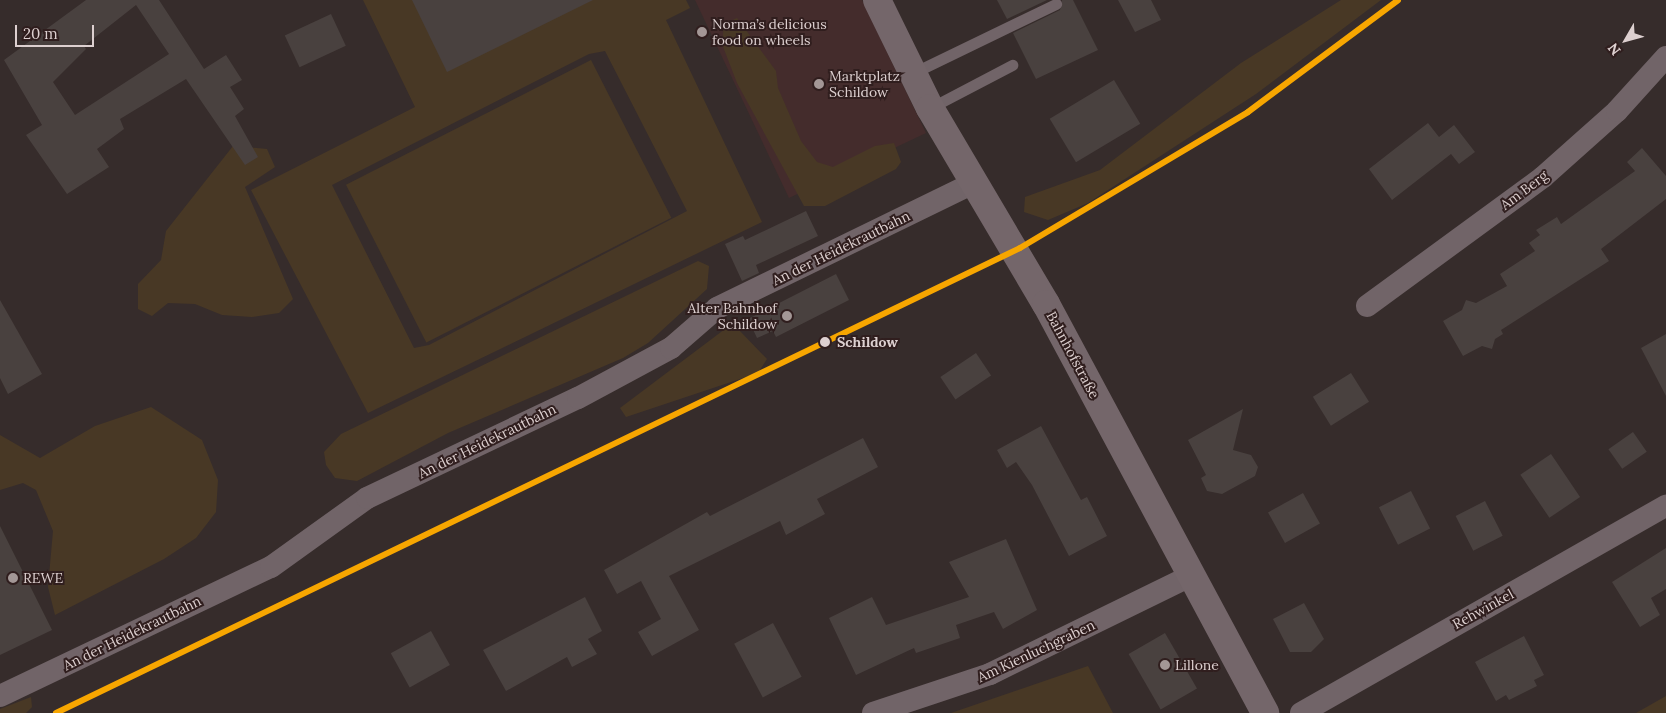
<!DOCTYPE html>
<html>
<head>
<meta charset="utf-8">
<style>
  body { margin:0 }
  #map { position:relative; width:1666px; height:713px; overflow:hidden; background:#362c2b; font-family:Lora,serif }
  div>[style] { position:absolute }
  .built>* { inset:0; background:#442c2c }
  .green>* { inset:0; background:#483825; transform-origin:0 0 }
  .building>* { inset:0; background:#49413f; transform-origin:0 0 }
  .lane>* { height:11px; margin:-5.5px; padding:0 5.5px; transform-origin:5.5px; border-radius:5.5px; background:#716468 }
  .street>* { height:22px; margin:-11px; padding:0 11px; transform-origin:11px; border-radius:11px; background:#716468 }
  .secondary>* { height:28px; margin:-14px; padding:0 14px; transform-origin:14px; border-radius:14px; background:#74666a }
  .rail-1>* { height:6px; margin:-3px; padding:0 3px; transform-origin:3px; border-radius:3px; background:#f7a600 }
  .dots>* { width:14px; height:14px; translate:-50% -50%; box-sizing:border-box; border:2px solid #301e1e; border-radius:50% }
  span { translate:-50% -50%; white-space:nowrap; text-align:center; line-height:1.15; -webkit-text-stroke:4px #301e1e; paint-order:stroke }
  .poi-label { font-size:14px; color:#ddd0d0 }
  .left { translate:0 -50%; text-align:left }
  .right { translate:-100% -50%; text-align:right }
  .street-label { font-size:14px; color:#ddd0d0 }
  .stop-label { font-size:14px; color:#ddd0d0; font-weight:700 }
  .north { position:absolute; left:1601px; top:15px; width:50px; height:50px; -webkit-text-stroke:4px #301e1e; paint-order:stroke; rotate:232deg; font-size:14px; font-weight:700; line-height:20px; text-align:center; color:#ddd0d0 }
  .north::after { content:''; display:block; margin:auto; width:18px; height:22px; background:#ddd0d0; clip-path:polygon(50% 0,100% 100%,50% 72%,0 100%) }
  .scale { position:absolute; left:15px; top:25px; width:79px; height:22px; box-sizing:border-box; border:2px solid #ddd0d0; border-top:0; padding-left:6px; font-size:15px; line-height:18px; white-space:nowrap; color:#ddd0d0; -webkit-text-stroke:4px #301e1e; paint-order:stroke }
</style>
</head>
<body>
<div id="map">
  <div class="built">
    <div style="clip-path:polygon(695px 0,862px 0,926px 133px,789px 198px)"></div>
  </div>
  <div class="green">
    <div style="clip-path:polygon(evenodd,363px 0,686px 0,690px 8px,666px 20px,762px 222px,368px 413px,251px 190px,415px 107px,363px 0,605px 51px,687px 211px,429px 345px,414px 348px,332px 185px,589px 54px,605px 51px)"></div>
    <div style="clip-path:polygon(1341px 0,1381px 0,1256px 94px,1088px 203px,1048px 220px,1024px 212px,1025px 197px,1100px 170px,1241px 63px)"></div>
    <div style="clip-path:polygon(737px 18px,776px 71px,778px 88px,801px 141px,817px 162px,833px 167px,875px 146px,894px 143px,901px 162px,896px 169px,825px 206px,804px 206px,737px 83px,722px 44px,724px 24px)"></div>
    <div style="left:591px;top:60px;width:177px;height:275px;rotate:63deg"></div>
    <div style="clip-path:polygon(233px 146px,267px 149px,275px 167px,245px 187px,293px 299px,279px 313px,252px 317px,222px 315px,195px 304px,168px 303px,152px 316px,138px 309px,138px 284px,161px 260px,166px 231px)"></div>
    <div style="clip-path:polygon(698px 261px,709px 266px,707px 289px,648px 343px,623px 358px,448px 433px,357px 481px,335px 478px,326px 465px,324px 452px,341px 434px)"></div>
    <div style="clip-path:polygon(725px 329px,738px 329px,767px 359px,758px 373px,626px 417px,620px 408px)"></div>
    <div style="clip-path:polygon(151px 407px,202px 440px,218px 480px,216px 512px,196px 538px,164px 559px,55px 615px,48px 587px,53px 531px,36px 490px,23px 483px,0 490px,0 435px,40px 458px,95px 426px)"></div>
    <div style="clip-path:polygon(1088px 666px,1113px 713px,951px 713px)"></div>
    <div style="clip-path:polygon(1666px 696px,1666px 713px,1636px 713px)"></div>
    <div style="clip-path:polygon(31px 697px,32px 707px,26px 713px,0 713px,0 709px)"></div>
  </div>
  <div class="building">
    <div style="clip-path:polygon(evenodd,86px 0,159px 0,204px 69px,226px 55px,242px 80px,230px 87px,244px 109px,235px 116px,258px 157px,245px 165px,186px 79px,120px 119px,124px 129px,97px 149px,109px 167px,67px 194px,26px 135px,42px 125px,4px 60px,86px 0,136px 5px,169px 54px,75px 115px,53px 82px,86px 49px,84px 46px,136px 5px)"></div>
    <div style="clip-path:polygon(412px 0,593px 0,447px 72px)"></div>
    <div style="clip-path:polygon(997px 0,1047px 0,1007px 19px)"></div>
    <div style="clip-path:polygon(1062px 0,1073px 0,1098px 50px,1036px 79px,1013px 33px,1060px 10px)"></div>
    <div style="clip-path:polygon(1118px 0,1151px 0,1161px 20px,1135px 32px)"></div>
    <div style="left:331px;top:14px;width:35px;height:51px;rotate:65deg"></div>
    <div style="left:1114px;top:80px;width:51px;height:75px;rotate:59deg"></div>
    <div style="clip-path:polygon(1428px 123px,1439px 137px,1454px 125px,1475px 152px,1459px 164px,1451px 154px,1392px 200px,1369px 169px)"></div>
    <div style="clip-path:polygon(1642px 148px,1666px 176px,1666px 199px,1601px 249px,1609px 261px,1501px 330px,1503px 334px,1495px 339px,1492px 349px,1482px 346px,1463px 356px,1443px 321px,1462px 310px,1466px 300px,1476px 303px,1507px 286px,1500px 274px,1535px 251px,1529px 243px,1540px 235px,1536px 230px,1557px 217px,1561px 224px,1635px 171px,1627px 162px)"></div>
    <div style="clip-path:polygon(806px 211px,818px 236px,756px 265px,759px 273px,742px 281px,725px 244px,743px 236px,745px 240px)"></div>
    <div style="clip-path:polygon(836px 274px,849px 300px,776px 337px,773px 331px,757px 338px,748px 319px)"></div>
    <div style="clip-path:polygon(0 300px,42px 374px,8px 394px,0 378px)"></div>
    <div style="clip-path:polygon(1666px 334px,1666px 396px,1641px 348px)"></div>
    <div style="left:976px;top:353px;width:27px;height:43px;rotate:56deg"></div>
    <div style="left:1351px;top:373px;width:34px;height:45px;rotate:58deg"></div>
    <div style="clip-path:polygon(1243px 409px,1233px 450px,1251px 455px,1258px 467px,1255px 476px,1222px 494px,1207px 491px,1201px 478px,1206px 475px,1188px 440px)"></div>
    <div style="clip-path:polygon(1041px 426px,1081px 500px,1087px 497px,1107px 536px,1069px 556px,1032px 485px,1016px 462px,1007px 468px,997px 450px)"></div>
    <div style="left:1633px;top:432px;width:24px;height:30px;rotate:55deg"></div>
    <div style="clip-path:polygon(863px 438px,878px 467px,817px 499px,825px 514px,786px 535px,780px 521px,669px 576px,699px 630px,652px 656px,638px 632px,661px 619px,641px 581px,617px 594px,604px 570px,707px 512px,710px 516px)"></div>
    <div style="left:1551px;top:454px;width:52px;height:37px;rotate:56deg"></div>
    <div style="left:1411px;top:491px;width:42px;height:36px;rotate:63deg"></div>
    <div style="left:1303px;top:493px;width:35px;height:40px;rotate:61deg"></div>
    <div style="left:1485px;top:501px;width:39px;height:33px;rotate:63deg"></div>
    <div style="clip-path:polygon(0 526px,52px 630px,0 655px)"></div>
    <div style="clip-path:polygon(1006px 539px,1037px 610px,1003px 629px,994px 612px,956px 625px,960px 638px,916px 653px,914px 648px,856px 675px,829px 618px,872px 597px,886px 625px,969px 597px,949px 562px)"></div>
    <div style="clip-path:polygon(1666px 548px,1666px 589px,1651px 598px,1660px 615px,1640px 627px,1612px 582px)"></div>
    <div style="clip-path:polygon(585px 597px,602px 631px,588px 639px,597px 654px,572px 667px,567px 657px,506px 691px,483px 650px)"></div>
    <div style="clip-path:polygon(1304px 603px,1324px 639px,1311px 652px,1290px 652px,1273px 619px)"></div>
    <div style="left:773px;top:623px;width:61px;height:44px;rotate:62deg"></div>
    <div style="left:431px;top:631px;width:39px;height:46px;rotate:61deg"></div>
    <div style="left:1165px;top:633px;width:64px;height:42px;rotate:60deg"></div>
    <div style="clip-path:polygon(1524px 636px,1544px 675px,1534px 680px,1537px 686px,1509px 700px,1506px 695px,1496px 701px,1475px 662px)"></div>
  </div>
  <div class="lane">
    <div style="left:913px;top:73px;width:159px;rotate:-25.8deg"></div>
    <div style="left:930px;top:108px;width:93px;rotate:-27.7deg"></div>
  </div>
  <div class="street">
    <div style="left:1367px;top:306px;width:218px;rotate:-36.2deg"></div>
    <div style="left:1543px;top:177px;width:99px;rotate:-41.7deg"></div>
    <div style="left:1617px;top:111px;width:73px;rotate:-47.8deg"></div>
    <div style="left:0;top:696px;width:300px;rotate:-25.5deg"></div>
    <div style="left:271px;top:567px;width:118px;rotate:-35.7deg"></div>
    <div style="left:367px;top:498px;width:233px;rotate:-25.4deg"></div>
    <div style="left:578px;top:398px;width:106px;rotate:-28.3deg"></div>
    <div style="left:671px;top:348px;width:61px;rotate:-41deg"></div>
    <div style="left:717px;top:308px;width:285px;rotate:-26deg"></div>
    <div style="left:873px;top:713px;width:123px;rotate:-18.4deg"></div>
    <div style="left:990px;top:674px;width:225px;rotate:-26.1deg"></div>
    <div style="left:1301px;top:713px;width:420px;rotate:-29.6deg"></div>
  </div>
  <div class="secondary">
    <div style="left:877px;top:0;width:120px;rotate:63.9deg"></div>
    <div style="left:930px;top:108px;width:228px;rotate:59.4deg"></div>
    <div style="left:1046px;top:304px;width:464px;rotate:61.8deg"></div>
  </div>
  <div class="rail-1">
    <div style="left:56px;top:713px;width:1070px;rotate:-25.75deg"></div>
    <div style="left:1020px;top:248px;width:265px;rotate:-30.8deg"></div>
    <div style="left:1248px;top:112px;width:187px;rotate:-36.7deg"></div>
  </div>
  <div class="dots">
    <div style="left:702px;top:32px;background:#a39796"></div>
    <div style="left:819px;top:84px;background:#a39796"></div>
    <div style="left:787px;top:316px;background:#a39796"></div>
    <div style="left:825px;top:342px;background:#ddd0d0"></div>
    <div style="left:13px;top:578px;background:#a39796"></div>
    <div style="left:1165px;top:665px;background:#a39796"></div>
  </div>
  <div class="poi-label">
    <span class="left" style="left:712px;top:32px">Norma’s delicious<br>food on wheels</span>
    <span class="left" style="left:829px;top:84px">Marktplatz<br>Schildow</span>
    <span class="right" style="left:777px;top:316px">Alter Bahnhof<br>Schildow</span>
    <span class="left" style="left:23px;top:578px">REWE</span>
    <span class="left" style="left:1175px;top:665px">Lillone</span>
  </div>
  <div class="street-label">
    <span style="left:1524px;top:190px;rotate:-37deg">Am Berg</span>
    <span style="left:841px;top:248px;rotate:-26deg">An der Heidekrautbahn</span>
    <span style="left:1073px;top:355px;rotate:62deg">Bahnhofstraße</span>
    <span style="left:487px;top:441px;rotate:-26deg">An der Heidekrautbahn</span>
    <span style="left:1483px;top:609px;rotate:-29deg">Rehwinkel</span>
    <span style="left:132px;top:633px;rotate:-26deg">An der Heidekrautbahn</span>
    <span style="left:1036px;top:651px;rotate:-25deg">Am Kienluchgraben</span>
  </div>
  <div class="stop-label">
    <span class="left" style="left:837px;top:342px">Schildow</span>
  </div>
  <div class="north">N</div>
  <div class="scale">20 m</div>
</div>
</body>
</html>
